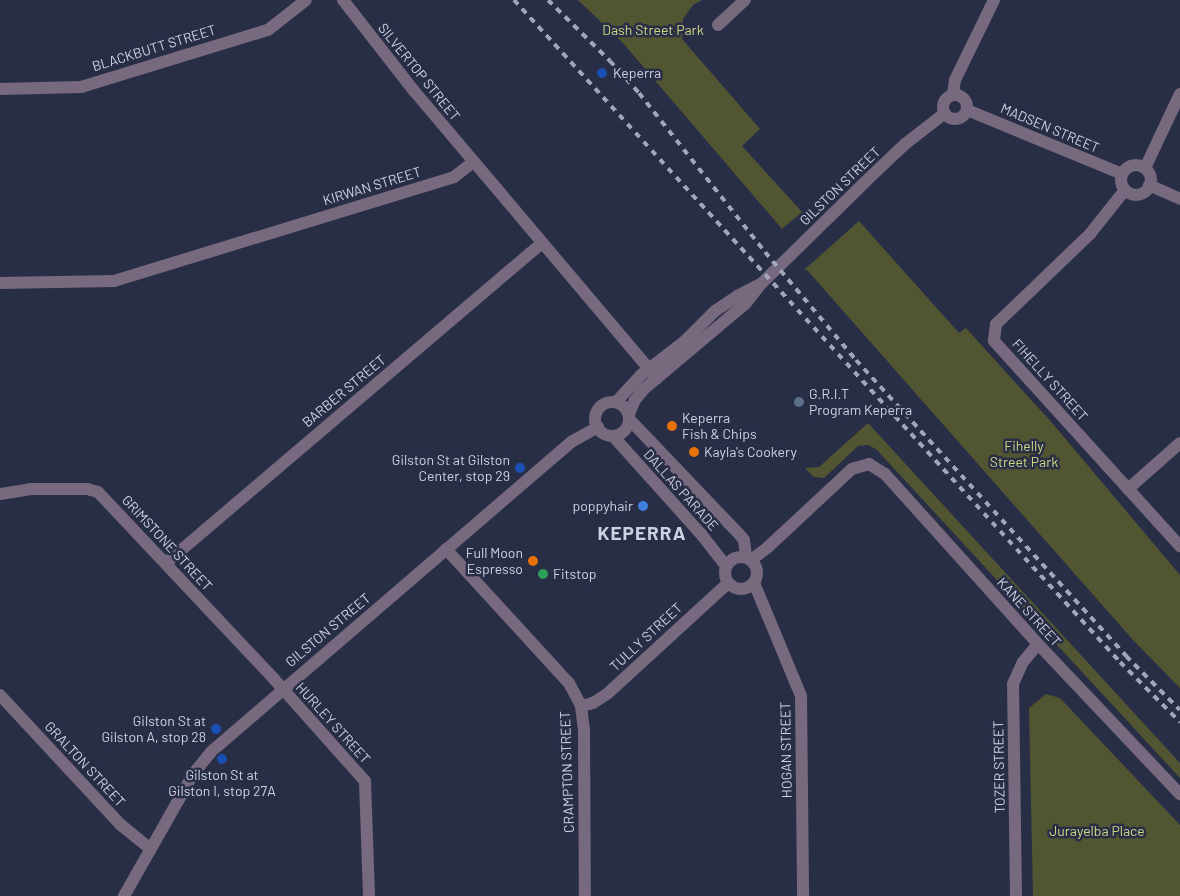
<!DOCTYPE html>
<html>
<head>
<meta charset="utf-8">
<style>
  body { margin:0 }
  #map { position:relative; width:1180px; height:896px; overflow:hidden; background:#292e47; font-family:Barlow,sans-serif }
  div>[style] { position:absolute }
  .green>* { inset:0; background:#525531 }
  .minor>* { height:12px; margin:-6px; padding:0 6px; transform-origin:6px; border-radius:6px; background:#77697e }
  .minor>.ring { margin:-6px; padding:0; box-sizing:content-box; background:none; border:12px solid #77697e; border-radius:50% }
  .rail>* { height:4px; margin-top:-2px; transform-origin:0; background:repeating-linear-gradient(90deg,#a2a6b9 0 6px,transparent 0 12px) }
  .dots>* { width:14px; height:14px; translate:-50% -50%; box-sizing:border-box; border:2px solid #292e47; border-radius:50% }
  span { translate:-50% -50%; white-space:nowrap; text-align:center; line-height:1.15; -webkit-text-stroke:5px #292e47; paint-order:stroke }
  .park-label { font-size:14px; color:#ced682 }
  .street-label { font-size:14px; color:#cdd1e1 }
  .poi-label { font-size:14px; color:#cdd1e1 }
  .left { translate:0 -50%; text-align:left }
  .right { translate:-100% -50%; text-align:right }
  .district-label { font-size:19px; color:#cdd1e1; font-weight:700; letter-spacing:1px }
</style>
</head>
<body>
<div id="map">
  <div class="green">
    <div style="clip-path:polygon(578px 0,702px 0,693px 5px,683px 19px,682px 39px,760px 129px,742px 146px,802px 212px,782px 229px,623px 43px)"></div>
    <div style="clip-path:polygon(859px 221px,959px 333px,966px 328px,1053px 424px,1180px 575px,1180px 688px,1133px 640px,807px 270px,804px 270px)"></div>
    <div style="clip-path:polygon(868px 423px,1180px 763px,1180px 778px,876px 449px,868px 445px,858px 446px,824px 478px,814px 477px,805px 468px,819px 467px)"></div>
    <div style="clip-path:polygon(1046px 694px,1060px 698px,1180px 825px,1180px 896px,1033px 896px,1029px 708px)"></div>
  </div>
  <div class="minor">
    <div style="left:343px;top:0;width:117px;rotate:52deg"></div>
    <div style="left:415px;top:92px;width:375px;rotate:49.8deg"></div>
    <div style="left:718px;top:25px;width:37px;rotate:-43deg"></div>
    <div style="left:0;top:89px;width:81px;rotate:-1.4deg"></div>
    <div style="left:81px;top:87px;width:195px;rotate:-17deg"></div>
    <div style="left:268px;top:30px;width:48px;rotate:-38.3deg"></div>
    <div style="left:953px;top:94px;width:14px;rotate:-82deg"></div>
    <div style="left:955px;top:80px;width:89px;rotate:-64deg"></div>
    <div class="ring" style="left:943px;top:95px;width:12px;height:12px"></div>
    <div style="left:967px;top:110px;width:168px;rotate:22.4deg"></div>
    <div class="ring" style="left:1121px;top:165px;width:18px;height:18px"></div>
    <div style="left:1145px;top:168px;width:82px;rotate:-64.7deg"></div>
    <div style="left:1149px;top:185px;width:34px;rotate:24deg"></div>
    <div style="left:1125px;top:190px;width:56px;rotate:128.5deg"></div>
    <div style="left:1090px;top:234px;width:130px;rotate:136.2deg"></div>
    <div style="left:996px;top:324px;width:17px;rotate:97deg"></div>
    <div style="left:994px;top:341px;width:277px;rotate:47.8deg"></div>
    <div style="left:0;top:283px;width:114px;rotate:-1deg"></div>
    <div style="left:114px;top:281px;width:356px;rotate:-17deg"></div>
    <div style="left:454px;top:177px;width:24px;rotate:-38deg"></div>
    <div style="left:616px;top:402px;width:37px;rotate:-47deg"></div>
    <div style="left:641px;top:375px;width:56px;rotate:-37.7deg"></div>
    <div style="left:685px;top:341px;width:42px;rotate:-45deg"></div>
    <div style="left:715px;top:311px;width:27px;rotate:-34deg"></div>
    <div style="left:737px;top:296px;width:25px;rotate:-27deg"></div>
    <div class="ring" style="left:595px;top:402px;width:22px;height:22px"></div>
    <div style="left:629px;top:414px;width:15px;rotate:-67deg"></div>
    <div style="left:635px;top:400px;width:14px;rotate:-51deg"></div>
    <div style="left:644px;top:389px;width:133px;rotate:-40.1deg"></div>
    <div style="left:746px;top:303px;width:24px;rotate:-52deg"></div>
    <div style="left:761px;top:284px;width:147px;rotate:-44.4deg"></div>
    <div style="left:866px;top:181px;width:54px;rotate:-43.5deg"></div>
    <div style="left:905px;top:144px;width:49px;rotate:-37.6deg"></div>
    <div style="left:629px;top:419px;width:159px;rotate:46.3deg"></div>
    <div style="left:739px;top:534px;width:8px;rotate:50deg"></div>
    <div style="left:744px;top:540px;width:17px;rotate:83deg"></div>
    <div style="left:613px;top:436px;width:132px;rotate:48.1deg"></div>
    <div style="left:701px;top:534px;width:41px;rotate:52deg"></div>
    <div style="left:1128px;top:489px;width:69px;rotate:-41.5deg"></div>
    <div style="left:0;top:494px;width:30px;rotate:-9deg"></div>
    <div style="left:30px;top:489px;width:57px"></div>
    <div style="left:87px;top:489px;width:11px;rotate:15deg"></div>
    <div style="left:98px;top:492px;width:257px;rotate:46.7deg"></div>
    <div style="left:274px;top:679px;width:137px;rotate:48.3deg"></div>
    <div style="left:365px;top:781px;width:115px;rotate:88deg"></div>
    <div style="left:446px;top:549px;width:182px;rotate:47.5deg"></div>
    <div style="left:569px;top:683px;width:26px;rotate:62deg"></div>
    <div style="left:581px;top:706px;width:23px;rotate:83deg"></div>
    <div style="left:584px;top:729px;width:167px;rotate:89.7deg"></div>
    <div class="ring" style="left:725px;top:557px;width:20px;height:20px"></div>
    <div style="left:751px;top:560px;width:21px;rotate:-37deg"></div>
    <div style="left:768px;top:547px;width:115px;rotate:-42.9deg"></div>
    <div style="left:852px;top:469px;width:18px;rotate:-16deg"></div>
    <div style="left:869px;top:464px;width:19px;rotate:32deg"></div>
    <div style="left:885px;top:474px;width:229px;rotate:48deg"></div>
    <div style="left:1038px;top:644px;width:207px;rotate:46.6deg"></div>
    <div style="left:166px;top:563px;width:494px;rotate:-40.4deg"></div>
    <div style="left:754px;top:583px;width:122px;rotate:67.4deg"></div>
    <div style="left:801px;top:696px;width:200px;rotate:89.4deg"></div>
    <div style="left:0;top:695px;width:178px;rotate:47.1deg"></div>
    <div style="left:121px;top:825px;width:38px;rotate:39deg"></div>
    <div style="left:581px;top:706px;width:12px;rotate:-14deg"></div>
    <div style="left:593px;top:703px;width:17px;rotate:-33deg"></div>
    <div style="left:607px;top:694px;width:164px;rotate:-42.5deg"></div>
    <div style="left:124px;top:896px;width:142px;rotate:-60.4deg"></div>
    <div style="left:194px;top:773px;width:28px;rotate:-51deg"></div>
    <div style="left:212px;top:751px;width:474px;rotate:-40.7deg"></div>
    <div style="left:571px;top:442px;width:31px;rotate:-29deg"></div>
    <div style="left:1016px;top:896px;width:212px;rotate:-90.8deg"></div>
    <div style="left:1013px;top:684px;width:24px;rotate:-66deg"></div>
    <div style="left:1023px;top:662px;width:23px;rotate:-50deg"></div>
  </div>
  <div class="rail">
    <div style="left:514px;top:0;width:897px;rotate:47.53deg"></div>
    <div style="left:1120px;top:662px;width:85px;rotate:45deg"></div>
    <div style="left:548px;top:0;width:87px;rotate:44.5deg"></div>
    <div style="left:610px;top:61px;width:43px;rotate:47.8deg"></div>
    <div style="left:639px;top:93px;width:203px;rotate:51.6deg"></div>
    <div style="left:765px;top:252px;width:141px;rotate:49.9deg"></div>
    <div style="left:856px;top:360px;width:401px;rotate:47.6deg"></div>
    <div style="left:1126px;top:656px;width:76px;rotate:45deg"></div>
  </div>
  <div class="dots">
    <div style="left:602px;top:73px;background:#1a4fb4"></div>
    <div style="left:799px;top:402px;background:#5c6f8a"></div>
    <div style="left:672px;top:426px;background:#e8710a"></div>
    <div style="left:694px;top:452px;background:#e8710a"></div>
    <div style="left:520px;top:468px;background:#1a4fb4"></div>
    <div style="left:643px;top:506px;background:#3f7fe0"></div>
    <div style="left:533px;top:561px;background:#e8710a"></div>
    <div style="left:543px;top:574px;background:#2e9e5b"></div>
    <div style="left:216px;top:729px;background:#1a4fb4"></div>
    <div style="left:222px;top:759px;background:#1a4fb4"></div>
  </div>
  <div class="park-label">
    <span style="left:653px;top:30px">Dash Street Park</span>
    <span style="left:1024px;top:454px">Fihelly<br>Street Park</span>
    <span style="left:1097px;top:831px">Jurayelba Place</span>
  </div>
  <div class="street-label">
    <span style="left:154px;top:48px;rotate:-17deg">BLACKBUTT STREET</span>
    <span style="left:419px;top:72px;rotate:51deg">SILVERTOP STREET</span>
    <span style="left:1050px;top:128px;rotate:23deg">MADSEN STREET</span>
    <span style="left:372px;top:186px;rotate:-17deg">KIRWAN STREET</span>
    <span style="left:840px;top:186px;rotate:-44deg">GILSTON STREET</span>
    <span style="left:1050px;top:380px;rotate:48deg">FIHELLY STREET</span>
    <span style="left:344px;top:391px;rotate:-40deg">BARBER STREET</span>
    <span style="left:681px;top:490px;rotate:48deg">DALLAS PARADE</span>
    <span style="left:167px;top:543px;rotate:47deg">GRIMSTONE STREET</span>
    <span style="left:1029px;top:612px;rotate:48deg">KANE STREET</span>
    <span style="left:328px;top:630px;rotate:-40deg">GILSTON STREET</span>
    <span style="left:646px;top:637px;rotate:-43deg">TULLY STREET</span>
    <span style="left:333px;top:723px;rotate:48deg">HURLEY STREET</span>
    <span style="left:786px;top:750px;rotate:-91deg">HOGAN STREET</span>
    <span style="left:85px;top:764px;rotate:47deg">GRALTON STREET</span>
    <span style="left:999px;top:767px;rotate:-91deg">TOZER STREET</span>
    <span style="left:567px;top:772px;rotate:-92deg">CRAMPTON STREET</span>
  </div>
  <div class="poi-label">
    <span class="left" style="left:613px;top:73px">Keperra</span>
    <span class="left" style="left:809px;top:402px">G.R.I.T<br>Program Keperra</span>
    <span class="left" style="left:682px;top:426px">Keperra<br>Fish &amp; Chips</span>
    <span class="left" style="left:704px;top:452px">Kayla's Cookery</span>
    <span class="right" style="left:510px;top:468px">Gilston St at Gilston<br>Center, stop 29</span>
    <span class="right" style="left:633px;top:506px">poppyhair</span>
    <span class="right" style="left:523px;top:561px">Full Moon<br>Espresso</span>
    <span class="left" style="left:553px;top:574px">Fitstop</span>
    <span class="right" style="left:206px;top:729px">Gilston St at<br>Gilston A, stop 28</span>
    <span style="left:222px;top:783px">Gilston St at<br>Gilston I, stop 27A</span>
  </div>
  <div class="district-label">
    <span style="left:642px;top:533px">KEPERRA</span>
  </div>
</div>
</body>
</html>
